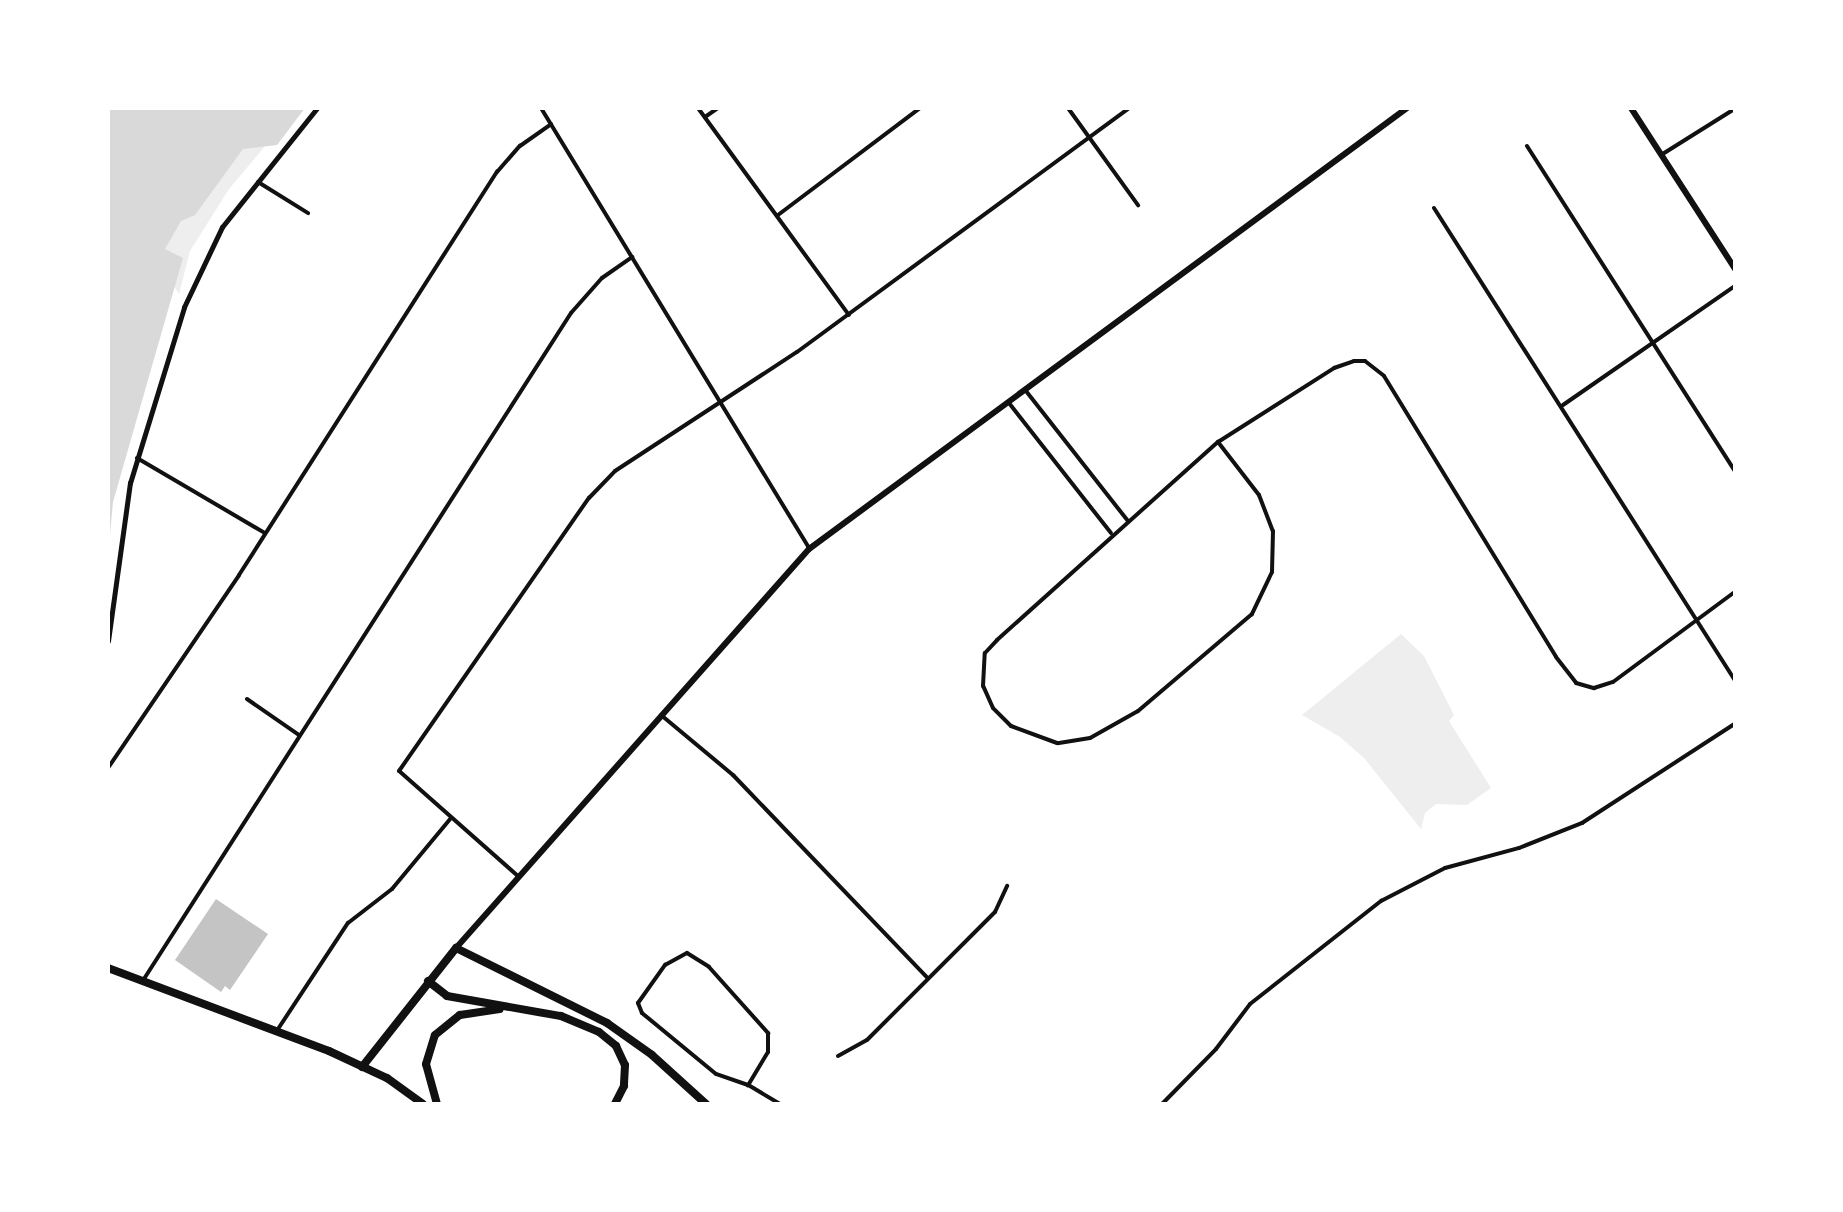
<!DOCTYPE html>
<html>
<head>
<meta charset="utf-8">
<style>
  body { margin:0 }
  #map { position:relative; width:1843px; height:1212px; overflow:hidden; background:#fff; font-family:Georgia,serif }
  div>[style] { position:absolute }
  .green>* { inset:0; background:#eee }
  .water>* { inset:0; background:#d9d9d9 }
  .building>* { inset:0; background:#c4c4c4 }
  .minor>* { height:4px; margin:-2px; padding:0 2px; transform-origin:2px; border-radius:2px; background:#111 }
  .tertiary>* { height:5px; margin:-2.5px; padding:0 2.5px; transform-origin:2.5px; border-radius:2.5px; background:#111 }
  .secondary>* { height:6px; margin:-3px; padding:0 3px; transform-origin:3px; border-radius:3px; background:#111 }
  .primary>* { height:8px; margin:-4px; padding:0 4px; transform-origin:4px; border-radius:4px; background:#111 }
  .motorway>* { height:8px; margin:-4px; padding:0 4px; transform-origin:4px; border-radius:4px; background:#111 }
  span { translate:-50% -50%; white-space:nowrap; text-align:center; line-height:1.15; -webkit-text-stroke:9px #fff; paint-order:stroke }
  .frame { position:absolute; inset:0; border:110px solid #fff; pointer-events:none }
</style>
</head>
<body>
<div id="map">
  <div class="green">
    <div style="clip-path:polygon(282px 126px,229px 189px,190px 251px,179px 294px,160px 265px,162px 216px,222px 151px)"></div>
    <div style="clip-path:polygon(1401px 634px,1424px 656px,1454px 715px,1449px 721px,1491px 788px,1467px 805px,1436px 804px,1425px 813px,1421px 829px,1364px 758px,1340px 737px,1302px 715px)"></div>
  </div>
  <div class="water">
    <div style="clip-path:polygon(108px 108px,305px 108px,277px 145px,243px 149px,195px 215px,181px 221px,165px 249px,183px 258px,113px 502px,108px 556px)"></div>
  </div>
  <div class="building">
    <div style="clip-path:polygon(216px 899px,268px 934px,230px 990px,225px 986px,221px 992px,175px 960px)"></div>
  </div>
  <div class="minor">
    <div style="left:541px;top:108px;width:515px;rotate:58.65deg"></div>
    <div style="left:698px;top:108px;width:256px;rotate:53.9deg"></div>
    <div style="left:1068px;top:108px;width:120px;rotate:54.2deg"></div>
    <div style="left:705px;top:117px;width:16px;rotate:-35deg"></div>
    <div style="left:1527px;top:146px;width:388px;rotate:57.4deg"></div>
    <div style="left:1661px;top:155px;width:89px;rotate:-32.1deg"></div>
    <div style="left:258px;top:182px;width:59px;rotate:31.8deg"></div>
    <div style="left:1434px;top:208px;width:562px;rotate:57.5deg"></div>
    <div style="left:778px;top:215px;width:178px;rotate:-37deg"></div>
    <div style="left:1026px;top:391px;width:165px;rotate:51.9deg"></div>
    <div style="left:1009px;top:403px;width:165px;rotate:51.9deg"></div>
    <div style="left:1563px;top:405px;width:211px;rotate:-34.7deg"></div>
    <div style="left:1218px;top:442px;width:67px;rotate:52.3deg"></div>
    <div style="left:1259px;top:495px;width:39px;rotate:69deg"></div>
    <div style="left:1273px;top:531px;width:41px;rotate:91.4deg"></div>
    <div style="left:1272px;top:572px;width:47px;rotate:115.5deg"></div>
    <div style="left:1252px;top:614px;width:150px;rotate:139.6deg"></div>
    <div style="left:1138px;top:711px;width:55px;rotate:150.6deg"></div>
    <div style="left:1090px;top:738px;width:33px;rotate:171deg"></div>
    <div style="left:1057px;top:743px;width:49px;rotate:-159.7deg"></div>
    <div style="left:1011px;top:726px;width:25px;rotate:-135deg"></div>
    <div style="left:993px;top:708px;width:24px;rotate:-114deg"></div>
    <div style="left:983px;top:686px;width:33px;rotate:-87deg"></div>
    <div style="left:985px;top:653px;width:18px;rotate:-47deg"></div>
    <div style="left:997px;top:640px;width:297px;rotate:-41.9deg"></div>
    <div style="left:1218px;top:442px;width:138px;rotate:-32.5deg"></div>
    <div style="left:1334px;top:368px;width:21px;rotate:-19deg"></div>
    <div style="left:1354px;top:361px;width:11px"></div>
    <div style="left:1365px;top:361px;width:24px;rotate:38deg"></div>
    <div style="left:1384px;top:376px;width:329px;rotate:58.5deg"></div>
    <div style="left:1556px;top:657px;width:33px;rotate:52deg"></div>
    <div style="left:1576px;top:683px;width:19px;rotate:16deg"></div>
    <div style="left:1594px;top:688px;width:20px;rotate:-18deg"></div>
    <div style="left:1613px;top:682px;width:153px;rotate:-36.5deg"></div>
    <div style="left:137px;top:458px;width:148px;rotate:30.4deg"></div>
    <div style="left:247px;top:699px;width:63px;rotate:34.7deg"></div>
    <div style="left:661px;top:715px;width:94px;rotate:39.8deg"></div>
    <div style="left:733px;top:775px;width:281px;rotate:46.2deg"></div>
    <div style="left:108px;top:768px;width:233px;rotate:-55.8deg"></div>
    <div style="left:239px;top:575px;width:479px;rotate:-57.4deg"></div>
    <div style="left:497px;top:172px;width:35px;rotate:-49deg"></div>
    <div style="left:520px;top:146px;width:38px;rotate:-35deg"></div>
    <div style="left:519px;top:877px;width:160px;rotate:-138.5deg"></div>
    <div style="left:399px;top:771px;width:333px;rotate:-55.2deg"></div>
    <div style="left:589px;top:498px;width:37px;rotate:-46deg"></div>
    <div style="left:615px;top:471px;width:217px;rotate:-33.2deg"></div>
    <div style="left:797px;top:352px;width:412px;rotate:-36.3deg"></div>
    <div style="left:687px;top:953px;width:26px;rotate:32deg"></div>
    <div style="left:709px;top:967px;width:89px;rotate:48.2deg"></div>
    <div style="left:768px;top:1033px;width:19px;rotate:90deg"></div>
    <div style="left:768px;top:1052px;width:39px;rotate:121deg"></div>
    <div style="left:748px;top:1085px;width:34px;rotate:-161deg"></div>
    <div style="left:716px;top:1074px;width:96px;rotate:-140.5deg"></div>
    <div style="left:642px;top:1013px;width:11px;rotate:-112deg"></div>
    <div style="left:638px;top:1003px;width:47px;rotate:-54.6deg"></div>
    <div style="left:665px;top:965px;width:25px;rotate:-29deg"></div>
    <div style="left:142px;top:982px;width:795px;rotate:-57.33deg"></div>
    <div style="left:571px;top:313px;width:47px;rotate:-48.5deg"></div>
    <div style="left:602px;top:278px;width:37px;rotate:-35deg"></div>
    <div style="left:278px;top:1029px;width:127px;rotate:-56.6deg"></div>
    <div style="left:348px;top:923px;width:56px;rotate:-37.7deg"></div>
    <div style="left:392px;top:889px;width:92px;rotate:-50.3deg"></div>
    <div style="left:838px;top:1056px;width:33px;rotate:-29deg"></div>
    <div style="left:867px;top:1040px;width:181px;rotate:-45deg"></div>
    <div style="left:995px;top:912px;width:29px;rotate:-65deg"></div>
    <div style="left:750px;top:1086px;width:35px;rotate:31deg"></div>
    <div style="left:1162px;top:1104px;width:77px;rotate:-45.5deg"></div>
    <div style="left:1216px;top:1049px;width:56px;rotate:-52.9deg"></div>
    <div style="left:1250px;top:1004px;width:167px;rotate:-38.2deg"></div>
    <div style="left:1381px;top:901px;width:72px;rotate:-27.3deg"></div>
    <div style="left:1445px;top:868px;width:77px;rotate:-15.1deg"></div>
    <div style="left:1519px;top:848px;width:68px;rotate:-21.6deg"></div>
    <div style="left:1582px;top:823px;width:184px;rotate:-33deg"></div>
  </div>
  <div class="tertiary">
    <div style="left:108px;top:641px;width:160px;rotate:-82.1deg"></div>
    <div style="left:130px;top:483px;width:184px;rotate:-72.9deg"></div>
    <div style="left:184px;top:307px;width:89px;rotate:-64.6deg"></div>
    <div style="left:222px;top:227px;width:152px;rotate:-51.4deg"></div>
  </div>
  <div class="secondary">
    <div style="left:1631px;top:108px;width:193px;rotate:57.1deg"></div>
    <div style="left:456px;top:948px;width:533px;rotate:-48.5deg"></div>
    <div style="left:809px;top:549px;width:743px;rotate:-36.41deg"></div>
  </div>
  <div class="primary">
    <div style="left:108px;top:968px;width:236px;rotate:20.6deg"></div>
    <div style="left:329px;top:1051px;width:64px;rotate:25deg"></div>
    <div style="left:387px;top:1078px;width:44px;rotate:35.8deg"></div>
    <div style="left:362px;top:1067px;width:152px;rotate:-51.7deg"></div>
  </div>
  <div class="motorway">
    <div style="left:456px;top:948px;width:169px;rotate:26.4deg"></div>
    <div style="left:607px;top:1023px;width:55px;rotate:35.4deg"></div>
    <div style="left:652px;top:1055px;width:73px;rotate:42.2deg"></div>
    <div style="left:428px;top:981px;width:24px;rotate:38deg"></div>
    <div style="left:447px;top:996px;width:116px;rotate:10deg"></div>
    <div style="left:561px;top:1016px;width:41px;rotate:22.8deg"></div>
    <div style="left:599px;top:1032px;width:22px;rotate:39deg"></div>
    <div style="left:616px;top:1046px;width:21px;rotate:65deg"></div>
    <div style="left:625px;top:1065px;width:21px;rotate:93deg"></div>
    <div style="left:624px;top:1086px;width:20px;rotate:117deg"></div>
    <div style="left:437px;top:1104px;width:41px;rotate:-105.4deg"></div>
    <div style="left:426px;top:1064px;width:30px;rotate:-73deg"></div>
    <div style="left:435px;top:1035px;width:32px;rotate:-39deg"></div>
    <div style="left:460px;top:1015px;width:40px;rotate:-8.5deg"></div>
  </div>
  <div class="frame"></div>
</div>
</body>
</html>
